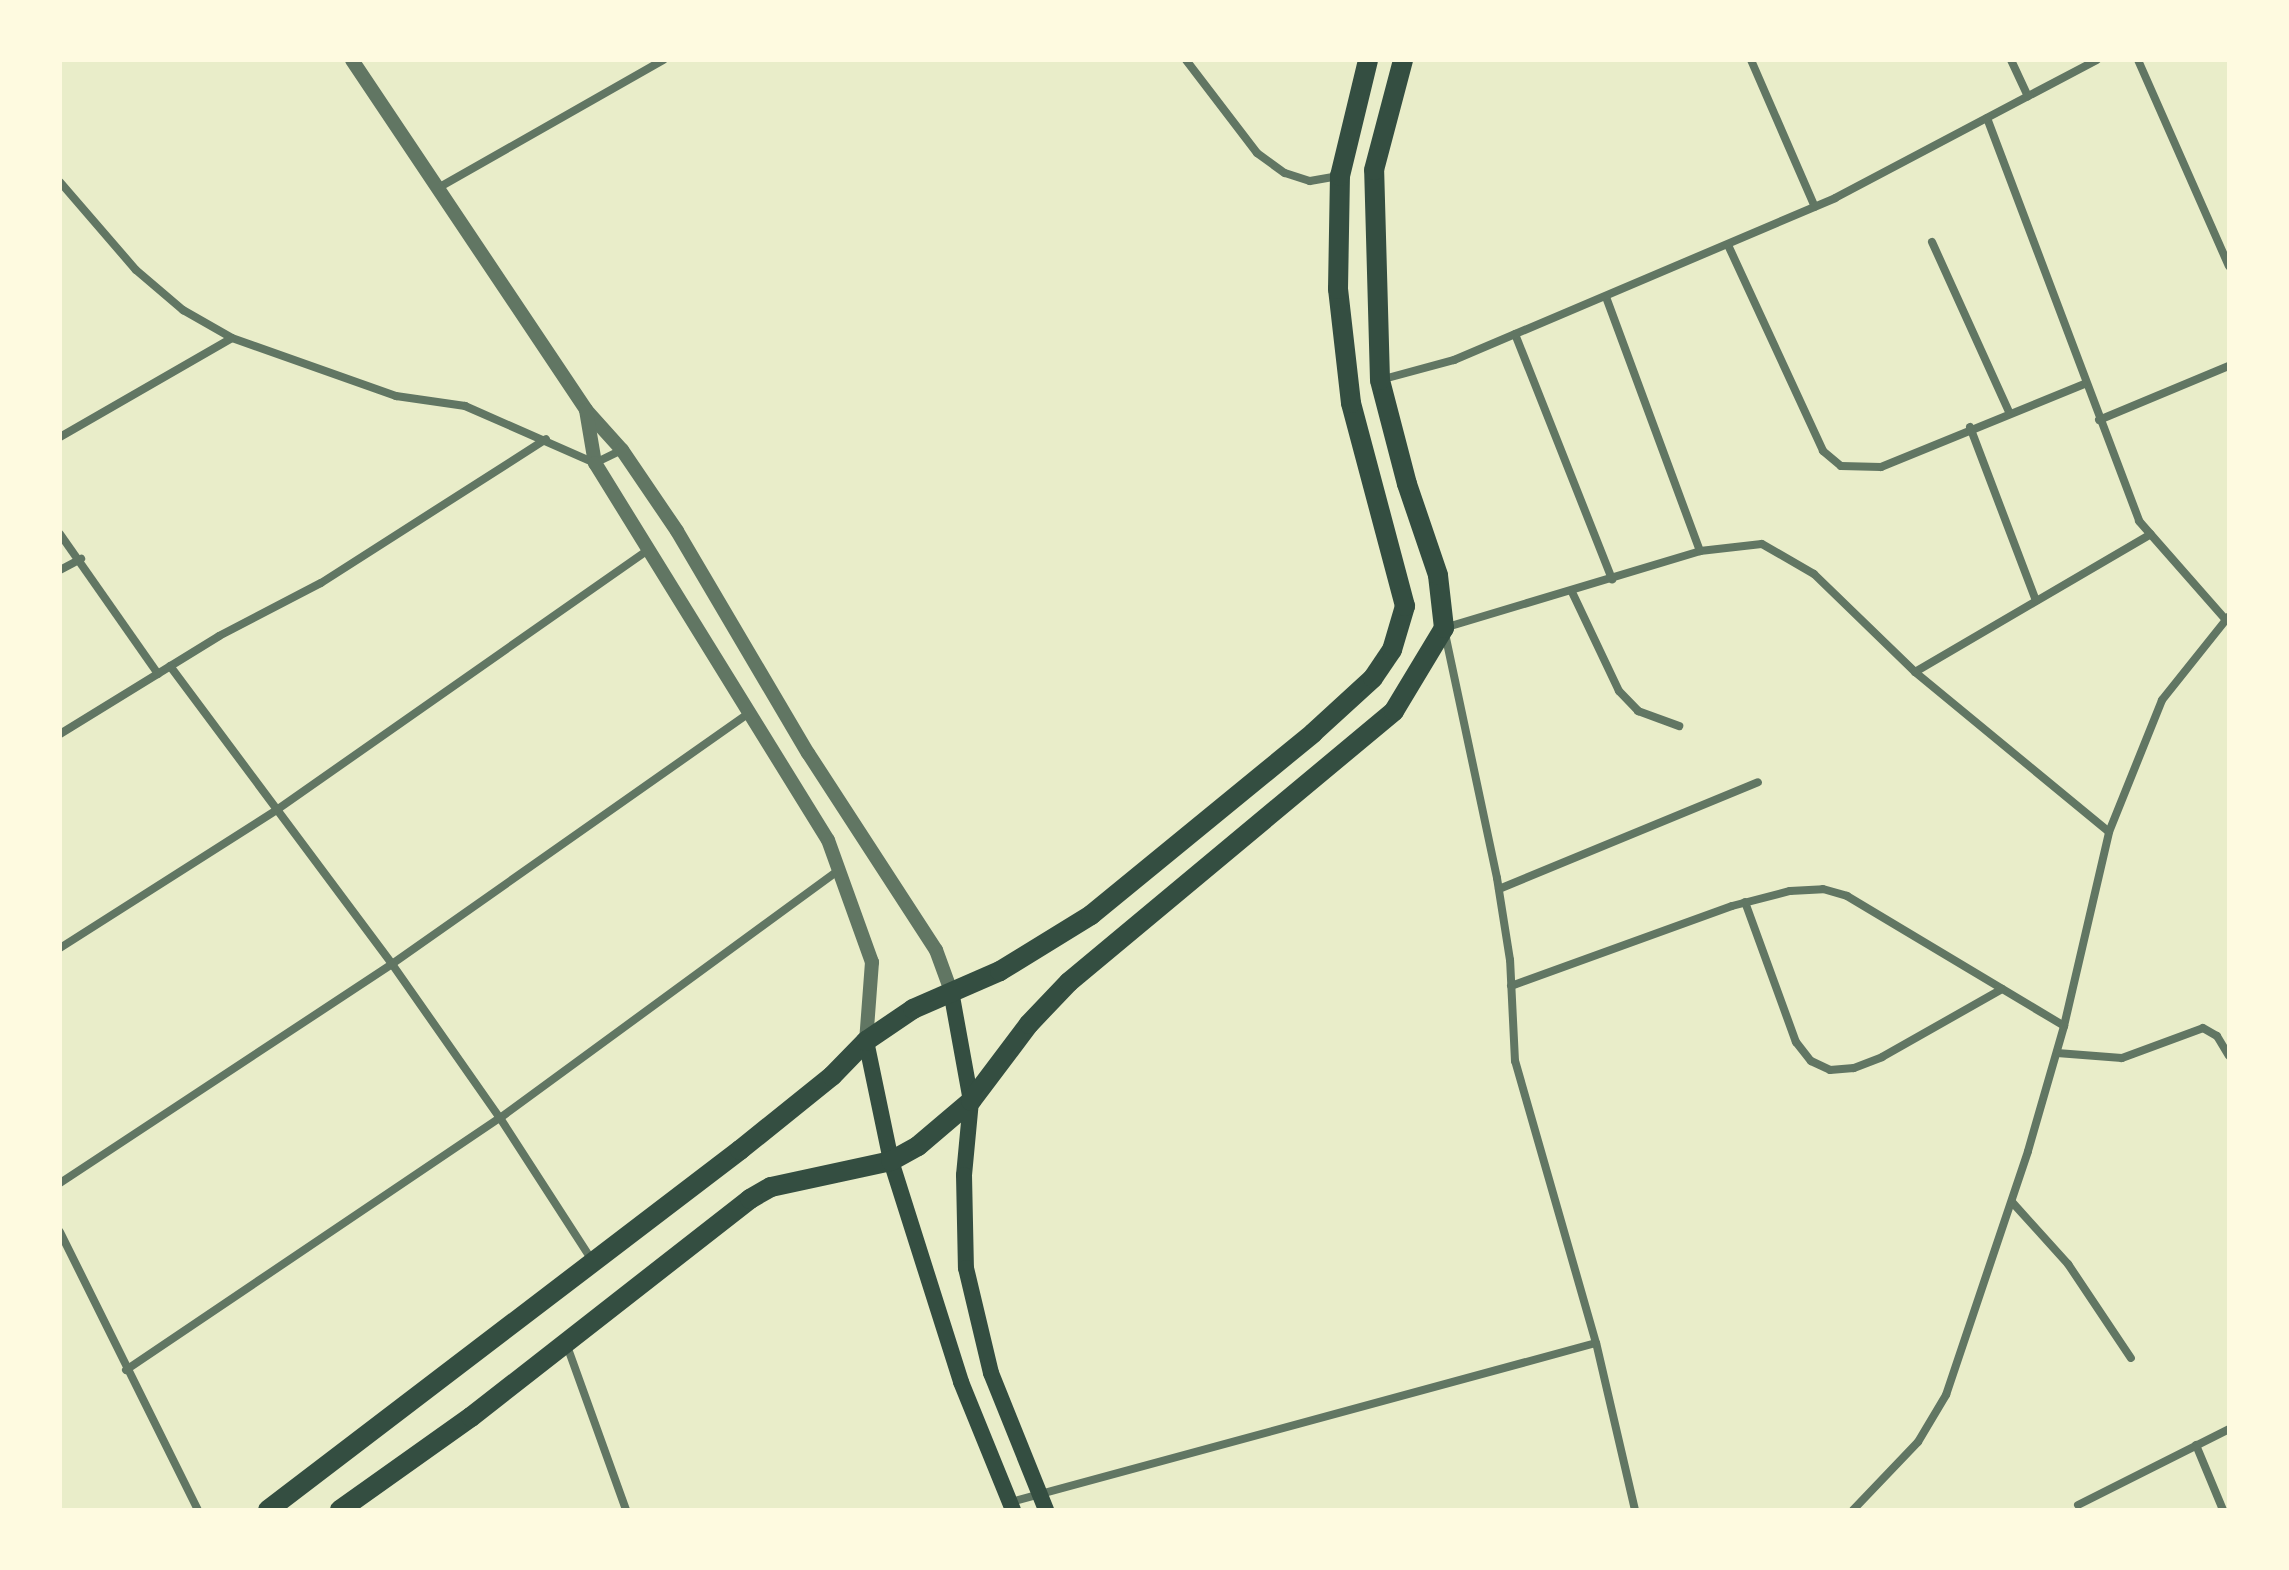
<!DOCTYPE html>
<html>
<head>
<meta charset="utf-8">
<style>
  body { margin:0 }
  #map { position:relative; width:2289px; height:1570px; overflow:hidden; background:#e9edc9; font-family:"Varela Round",sans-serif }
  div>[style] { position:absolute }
  .minor>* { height:8px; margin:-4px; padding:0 4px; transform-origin:4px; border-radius:4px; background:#617663 }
  .tertiary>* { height:14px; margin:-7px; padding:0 7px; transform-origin:7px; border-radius:7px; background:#617663 }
  .secondary>* { height:16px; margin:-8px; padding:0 8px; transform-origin:8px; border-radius:8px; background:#344e41 }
  .primary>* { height:20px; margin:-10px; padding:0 10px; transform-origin:10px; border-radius:10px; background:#344e41 }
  span { translate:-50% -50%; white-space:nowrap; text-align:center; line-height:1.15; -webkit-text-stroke:7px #fefae0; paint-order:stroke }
  .frame { position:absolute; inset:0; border:62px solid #fefae0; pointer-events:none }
</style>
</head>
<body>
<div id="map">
  <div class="minor">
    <div style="left:1186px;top:60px;width:117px;rotate:52.6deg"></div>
    <div style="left:1257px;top:153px;width:34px;rotate:36deg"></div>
    <div style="left:1285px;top:173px;width:26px;rotate:18deg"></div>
    <div style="left:1310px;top:181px;width:29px;rotate:-10deg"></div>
    <div style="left:1751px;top:60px;width:160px;rotate:66.5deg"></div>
    <div style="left:2011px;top:60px;width:40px;rotate:65deg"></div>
    <div style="left:2138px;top:60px;width:225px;rotate:66.2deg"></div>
    <div style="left:1987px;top:118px;width:431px;rotate:69.3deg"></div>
    <div style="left:2139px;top:521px;width:132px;rotate:48.7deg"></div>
    <div style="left:60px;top:182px;width:116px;rotate:49.2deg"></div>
    <div style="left:136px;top:270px;width:62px;rotate:40.4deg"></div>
    <div style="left:183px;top:310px;width:56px;rotate:29.7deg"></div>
    <div style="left:232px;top:338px;width:174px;rotate:19.5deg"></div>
    <div style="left:396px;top:396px;width:70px;rotate:8.2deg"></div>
    <div style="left:465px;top:406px;width:142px;rotate:23.7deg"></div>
    <div style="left:595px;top:463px;width:30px;rotate:-26deg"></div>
    <div style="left:438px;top:188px;width:259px;rotate:-29.6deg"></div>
    <div style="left:1932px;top:242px;width:187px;rotate:65.6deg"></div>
    <div style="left:1728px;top:245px;width:227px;rotate:65.2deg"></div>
    <div style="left:1823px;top:451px;width:23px;rotate:40deg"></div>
    <div style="left:1841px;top:466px;width:40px;rotate:1.4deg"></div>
    <div style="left:1881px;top:467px;width:219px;rotate:-22.2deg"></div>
    <div style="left:1606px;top:297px;width:271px;rotate:69.7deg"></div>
    <div style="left:1515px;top:334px;width:264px;rotate:68.4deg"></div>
    <div style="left:1380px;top:380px;width:77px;rotate:-15.1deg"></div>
    <div style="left:1454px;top:360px;width:414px;rotate:-23deg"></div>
    <div style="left:1835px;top:198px;width:296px;rotate:-27.8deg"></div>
    <div style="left:2099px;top:420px;width:141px;rotate:-22.6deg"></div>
    <div style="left:1970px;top:427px;width:186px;rotate:69.2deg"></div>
    <div style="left:60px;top:437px;width:198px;rotate:-29.9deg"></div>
    <div style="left:60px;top:534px;width:171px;rotate:55deg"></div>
    <div style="left:60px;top:570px;width:24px;rotate:-28deg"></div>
    <div style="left:1572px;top:592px;width:110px;rotate:64.6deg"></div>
    <div style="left:1619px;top:691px;width:28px;rotate:46deg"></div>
    <div style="left:1638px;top:711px;width:44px;rotate:20.1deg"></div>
    <div style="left:170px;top:666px;width:372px;rotate:53.3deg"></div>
    <div style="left:392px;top:964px;width:188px;rotate:55deg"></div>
    <div style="left:500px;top:1118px;width:171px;rotate:57.1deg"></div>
    <div style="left:1915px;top:672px;width:273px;rotate:-30.3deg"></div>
    <div style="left:60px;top:734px;width:187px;rotate:-31.6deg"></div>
    <div style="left:219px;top:636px;width:115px;rotate:-27.5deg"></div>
    <div style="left:321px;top:583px;width:267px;rotate:-32.6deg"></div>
    <div style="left:1499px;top:889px;width:280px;rotate:-22.4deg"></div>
    <div style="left:1745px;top:902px;width:149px;rotate:70deg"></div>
    <div style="left:1796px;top:1042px;width:24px;rotate:52deg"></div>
    <div style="left:1811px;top:1061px;width:21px;rotate:25deg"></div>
    <div style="left:1830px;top:1070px;width:24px;rotate:-5deg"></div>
    <div style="left:1854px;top:1068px;width:30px;rotate:-21deg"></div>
    <div style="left:1882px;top:1057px;width:138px;rotate:-29.5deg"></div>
    <div style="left:60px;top:948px;width:259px;rotate:-32.5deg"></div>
    <div style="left:278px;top:809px;width:453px;rotate:-35deg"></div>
    <div style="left:1511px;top:986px;width:235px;rotate:-19.9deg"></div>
    <div style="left:1732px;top:906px;width:60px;rotate:-14.5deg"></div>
    <div style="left:1790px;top:891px;width:33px;rotate:-3deg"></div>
    <div style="left:1823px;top:889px;width:25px;rotate:16deg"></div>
    <div style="left:1847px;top:896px;width:253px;rotate:30.9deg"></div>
    <div style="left:2057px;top:1053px;width:65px;rotate:4.4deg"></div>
    <div style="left:2122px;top:1058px;width:86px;rotate:-20.3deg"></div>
    <div style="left:2203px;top:1028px;width:16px;rotate:30deg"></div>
    <div style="left:2217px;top:1036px;width:23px;rotate:59deg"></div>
    <div style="left:60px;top:1183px;width:398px;rotate:-33.4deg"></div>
    <div style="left:392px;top:964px;width:436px;rotate:-35.1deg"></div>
    <div style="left:2012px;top:1202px;width:84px;rotate:47.9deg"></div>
    <div style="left:2068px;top:1264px;width:113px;rotate:56.2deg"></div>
    <div style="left:60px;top:1232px;width:310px;rotate:63.6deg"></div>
    <div style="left:566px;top:1343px;width:177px;rotate:70.2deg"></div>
    <div style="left:126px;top:1370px;width:451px;rotate:-34deg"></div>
    <div style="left:500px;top:1118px;width:420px;rotate:-36.2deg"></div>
    <div style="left:2196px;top:1445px;width:70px;rotate:67.4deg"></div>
    <div style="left:1011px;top:1502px;width:606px;rotate:-15.21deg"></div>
    <div style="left:2078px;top:1505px;width:169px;rotate:-26.7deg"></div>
    <div style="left:1635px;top:1510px;width:171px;rotate:-103.1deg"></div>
    <div style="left:1596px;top:1343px;width:293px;rotate:-106deg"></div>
    <div style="left:1515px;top:1061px;width:101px;rotate:-92.8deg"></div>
    <div style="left:1510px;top:960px;width:83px;rotate:-99deg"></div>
    <div style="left:1497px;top:878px;width:256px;rotate:-102deg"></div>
    <div style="left:1444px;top:628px;width:267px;rotate:-16.7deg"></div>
    <div style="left:1700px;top:551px;width:62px;rotate:-6.4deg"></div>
    <div style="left:1762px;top:544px;width:60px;rotate:30deg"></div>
    <div style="left:1814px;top:574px;width:141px;rotate:44.1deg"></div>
    <div style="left:1915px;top:672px;width:251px;rotate:39.5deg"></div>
    <div style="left:1853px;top:1510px;width:94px;rotate:-46.3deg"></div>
    <div style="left:1918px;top:1442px;width:55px;rotate:-59.2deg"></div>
    <div style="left:1946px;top:1395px;width:257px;rotate:-71.4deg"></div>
    <div style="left:2028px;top:1151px;width:130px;rotate:-73.9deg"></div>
    <div style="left:2064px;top:1026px;width:199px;rotate:-76.9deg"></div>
    <div style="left:2109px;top:832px;width:142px;rotate:-68.1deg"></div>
    <div style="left:2162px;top:700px;width:107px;rotate:-51.4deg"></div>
  </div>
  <div class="tertiary">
    <div style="left:352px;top:60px;width:421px;rotate:56.2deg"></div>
    <div style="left:586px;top:410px;width:54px;rotate:48deg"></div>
    <div style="left:622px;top:450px;width:98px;rotate:55.8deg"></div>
    <div style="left:677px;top:531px;width:258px;rotate:59.5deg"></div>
    <div style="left:808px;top:753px;width:235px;rotate:57deg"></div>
    <div style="left:936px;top:950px;width:44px;rotate:69.9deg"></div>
    <div style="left:586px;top:410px;width:54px;rotate:80.4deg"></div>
    <div style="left:595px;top:463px;width:443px;rotate:58.3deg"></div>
    <div style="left:828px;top:840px;width:130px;rotate:70.2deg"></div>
    <div style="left:872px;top:962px;width:79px;rotate:94.3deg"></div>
  </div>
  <div class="secondary">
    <div style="left:951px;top:991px;width:112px;rotate:79.7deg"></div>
    <div style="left:971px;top:1101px;width:74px;rotate:95.4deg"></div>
    <div style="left:964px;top:1175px;width:93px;rotate:88.8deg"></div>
    <div style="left:966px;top:1268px;width:108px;rotate:76.6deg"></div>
    <div style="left:991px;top:1373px;width:148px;rotate:68.1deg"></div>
    <div style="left:866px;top:1041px;width:123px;rotate:78.2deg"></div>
    <div style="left:891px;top:1161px;width:232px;rotate:72.4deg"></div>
    <div style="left:961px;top:1382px;width:138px;rotate:67.9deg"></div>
  </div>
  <div class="primary">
    <div style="left:268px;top:1510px;width:594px;rotate:-37.33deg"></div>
    <div style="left:740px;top:1150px;width:118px;rotate:-38.8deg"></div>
    <div style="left:832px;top:1076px;width:49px;rotate:-45.8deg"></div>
    <div style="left:866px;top:1041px;width:57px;rotate:-34.2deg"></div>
    <div style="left:913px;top:1009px;width:95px;rotate:-23.6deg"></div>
    <div style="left:1000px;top:971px;width:107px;rotate:-31.6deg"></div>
    <div style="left:1091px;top:915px;width:287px;rotate:-39.3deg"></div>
    <div style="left:1313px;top:733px;width:81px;rotate:-42.5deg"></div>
    <div style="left:1373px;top:678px;width:34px;rotate:-56deg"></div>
    <div style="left:1392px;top:650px;width:46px;rotate:-73.5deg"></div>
    <div style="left:1405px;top:606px;width:210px;rotate:-104.9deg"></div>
    <div style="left:1351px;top:403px;width:115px;rotate:-96.5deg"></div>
    <div style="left:1338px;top:289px;width:113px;rotate:-89deg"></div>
    <div style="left:1340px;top:176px;width:119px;rotate:-76.4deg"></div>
    <div style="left:340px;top:1510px;width:161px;rotate:-35.4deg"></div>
    <div style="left:471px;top:1417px;width:354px;rotate:-38deg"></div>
    <div style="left:750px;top:1199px;width:24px;rotate:-30deg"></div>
    <div style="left:771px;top:1187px;width:123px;rotate:-12.2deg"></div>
    <div style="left:891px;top:1161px;width:31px;rotate:-29deg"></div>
    <div style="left:918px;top:1146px;width:70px;rotate:-40.3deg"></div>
    <div style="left:971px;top:1101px;width:96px;rotate:-53deg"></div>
    <div style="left:1029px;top:1024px;width:58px;rotate:-46.4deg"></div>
    <div style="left:1069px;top:982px;width:423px;rotate:-39.8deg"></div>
    <div style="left:1394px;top:711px;width:97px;rotate:-58.9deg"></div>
    <div style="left:1444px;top:628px;width:53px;rotate:-96.5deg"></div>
    <div style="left:1438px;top:575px;width:96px;rotate:-108.8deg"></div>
    <div style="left:1407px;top:484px;width:107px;rotate:-104.6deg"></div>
    <div style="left:1380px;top:380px;width:210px;rotate:-91.6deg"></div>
    <div style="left:1374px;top:170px;width:114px;rotate:-75.2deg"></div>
  </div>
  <div class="frame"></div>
</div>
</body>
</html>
